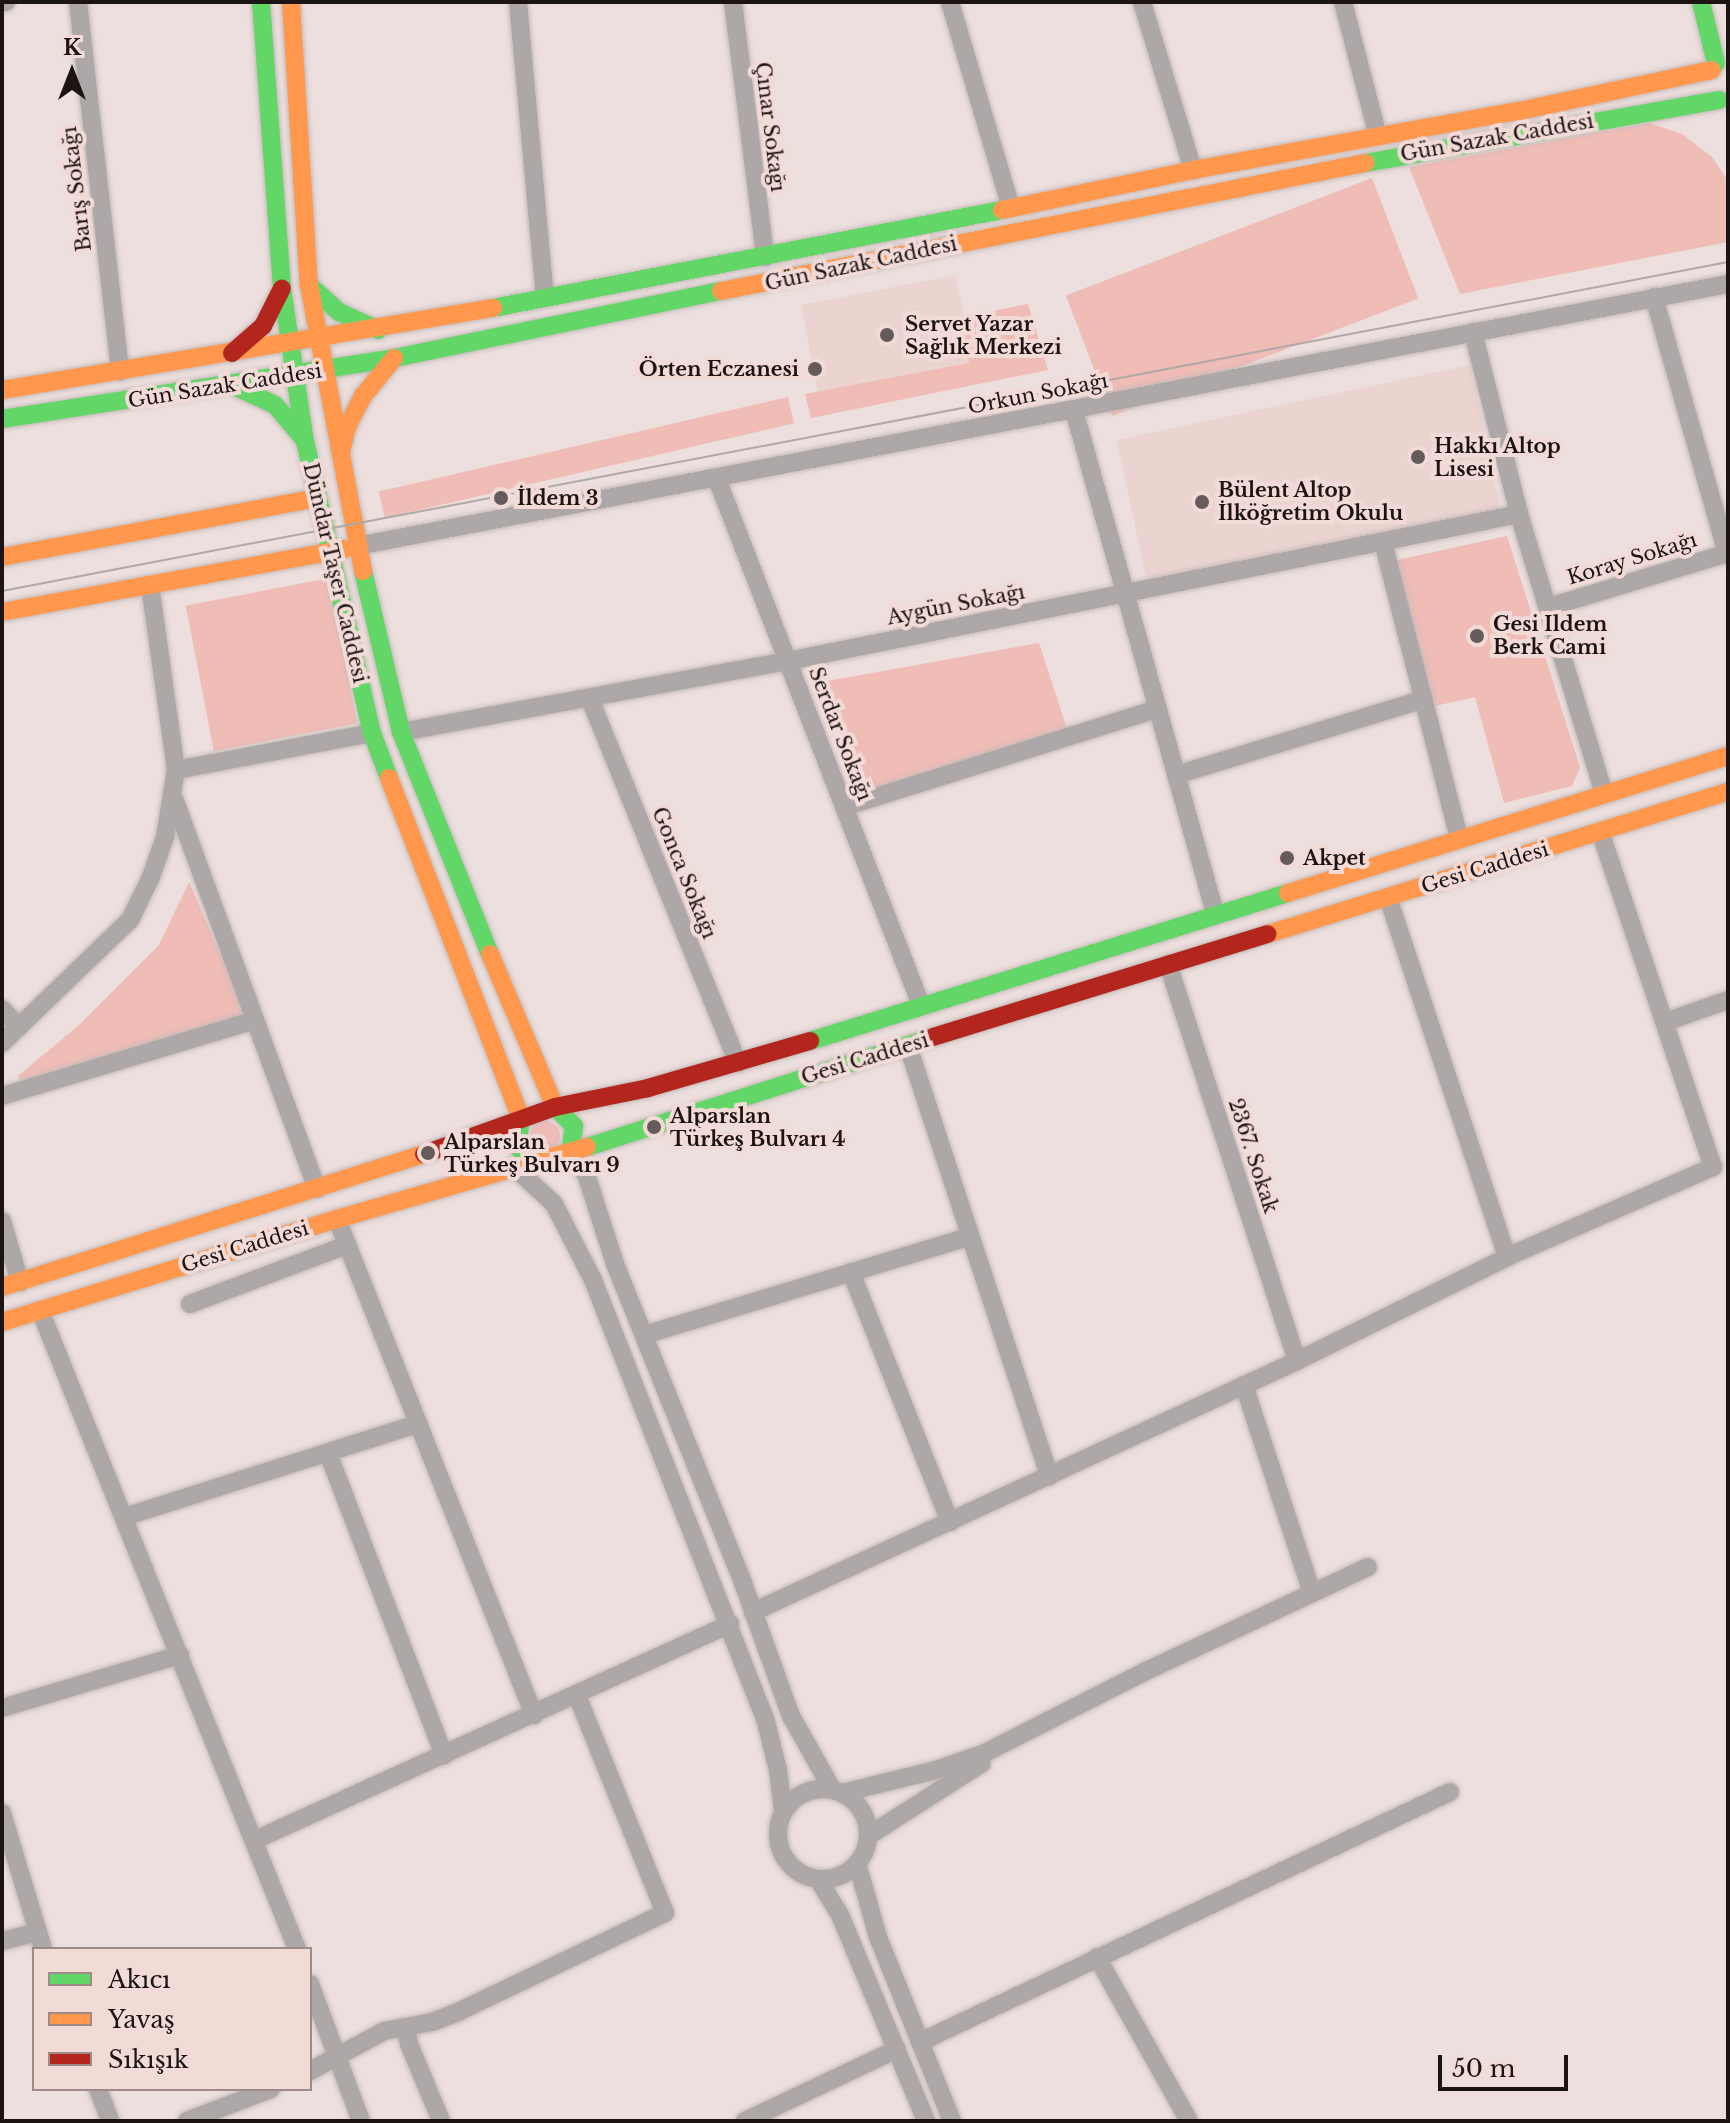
<!DOCTYPE html>
<html>
<head>
<meta charset="utf-8">
<style>
  body { margin:0 }
  #map { position:relative; width:1730px; height:2123px; overflow:hidden; background:#ecdfdd; font-family:"Libre Baskerville",serif }
  div>[style] { position:absolute }
  .built>* { inset:0; background:#ebd3d0; transform-origin:0 0 }
  .green>* { inset:0; background:#efbcb6; transform-origin:0 0 }
  .round { border-radius:50% }
  .roads { filter:drop-shadow(0 0 2px #c5bbba) drop-shadow(0 0 2px #c5bbba) }
  .street>* { height:18px; margin:-9px; padding:0 9px; transform-origin:9px; border-radius:9px; background:#ada8a7 }
  .street>.ring { margin:-9px; padding:0; box-sizing:content-box; background:none; border:18px solid #ada8a7; border-radius:50% }
  .fast>* { height:18px; margin:-9px; padding:0 9px; transform-origin:9px; border-radius:9px; background:#63d668 }
  .slow>* { height:18px; margin:-9px; padding:0 9px; transform-origin:9px; border-radius:9px; background:#ff974d }
  .jam>* { height:18px; margin:-9px; padding:0 9px; transform-origin:9px; border-radius:9px; background:#b3261e }
  .tram>* { height:2px; margin:-1px; padding:0 1px; transform-origin:1px; border-radius:1px; background:#afa8a6 }
  .dots>* { width:22px; height:22px; translate:-50% -50%; box-sizing:border-box; border:4px solid #f2dad7; border-radius:50% }
  span { translate:-50% -50%; white-space:nowrap; text-align:center; line-height:1.15; -webkit-text-stroke:8px #f2dad7; paint-order:stroke }
  .street-label { font-size:20px; color:#1c1413 }
  .poi-label { font-size:20px; color:#1c1413; font-weight:700 }
  .left { translate:0 -50%; text-align:left }
  .right { translate:-100% -50%; text-align:right }
  .frame { position:absolute; inset:0; border:4px solid #1c1413; pointer-events:none }
  .legend { position:absolute; left:32px; top:1947px; width:280px; height:144px; box-sizing:border-box; background:#f2dad7; border:2px solid #9c8b89; margin:0; padding:10px 14px; list-style:none; font-size:24px; color:#1c1413 }
  .legend li { display:flex; align-items:center; gap:16px; height:40px }
  .legend b { width:40px; border:2px solid #9c8b89 }
  .north { position:absolute; left:32px; top:32px; width:80px; height:80px; -webkit-text-stroke:6px #f2dad7; paint-order:stroke; rotate:0deg; font-size:22px; font-weight:700; line-height:32px; text-align:center; color:#1c1413 }
  .north::after { content:''; display:block; margin:auto; width:28px; height:36px; background:#1c1413; clip-path:polygon(50% 0,100% 100%,50% 72%,0 100%) }
  .scale { position:absolute; left:1438px; top:2055px; width:130px; height:36px; box-sizing:border-box; border:4px solid #1c1413; border-top:0; padding-left:10px; font-size:24px; line-height:28px; white-space:nowrap; color:#1c1413; -webkit-text-stroke:6px #f2dad7; paint-order:stroke }
</style>
</head>
<body>
<div id="map">
  <div class="built">
    <div style="left:956px;top:275px;width:93px;height:158px;rotate:79deg"></div>
    <div style="left:1470px;top:365px;width:158px;height:361px;rotate:78deg"></div>
  </div>
  <div class="green">
    <div style="clip-path:polygon(1649px 123px,1682px 134px,1712px 157px,1728px 181px,1728px 242px,1460px 294px,1409px 167px)"></div>
    <div style="left:1372px;top:178px;width:129px;height:328px;rotate:69deg"></div>
    <div style="clip-path:polygon(1028px 304px,1048px 370px,811px 418px,805px 394px,969px 363px,962px 317px)"></div>
    <div style="left:788px;top:397px;width:27px;height:420px;rotate:77deg"></div>
    <div style="clip-path:polygon(1507px 536px,1580px 767px,1572px 786px,1504px 803px,1475px 697px,1435px 706px,1397px 560px)"></div>
    <div style="left:329px;top:578px;width:148px;height:146px;rotate:79deg"></div>
    <div style="clip-path:polygon(1039px 643px,1069px 735px,873px 799px,827px 681px)"></div>
    <div style="clip-path:polygon(189px 882px,250px 1021px,23px 1084px,18px 1076px,80px 1024px,159px 945px)"></div>
    <div class="round" style="left:530px;top:1121px;width:30px;height:30px"></div>
  </div>
  <div class="roads">
    <div class="street">
      <div style="left:2px;top:2px;width:4px"></div>
      <div style="left:78px;top:2px;width:372px;rotate:83.5deg"></div>
      <div style="left:518px;top:2px;width:297px;rotate:84.8deg"></div>
      <div style="left:733px;top:2px;width:257px;rotate:82.8deg"></div>
      <div style="left:950px;top:2px;width:215px;rotate:73.5deg"></div>
      <div style="left:1142px;top:2px;width:176px;rotate:73.1deg"></div>
      <div style="left:1343px;top:2px;width:138px;rotate:75.4deg"></div>
      <div style="left:1654px;top:297px;width:267px;rotate:74.1deg"></div>
      <div style="left:1473px;top:332px;width:188px;rotate:75.8deg"></div>
      <div style="left:1519px;top:514px;width:293px;rotate:73.1deg"></div>
      <div style="left:1074px;top:410px;width:522px;rotate:74.34deg"></div>
      <div style="left:717px;top:479px;width:564px;rotate:68.8deg"></div>
      <div style="left:1383px;top:542px;width:306px;rotate:75.6deg"></div>
      <div style="left:357px;top:546px;width:1396px;rotate:-10.82deg"></div>
      <div style="left:1549px;top:607px;width:187px;rotate:-16.8deg"></div>
      <div style="left:590px;top:699px;width:393px;rotate:67.9deg"></div>
      <div style="left:401px;top:732px;width:393px;rotate:-10.4deg"></div>
      <div style="left:788px;top:661px;width:746px;rotate:-11.37deg"></div>
      <div style="left:176px;top:770px;width:199px;rotate:-10.7deg"></div>
      <div style="left:1176px;top:775px;width:259px;rotate:-17deg"></div>
      <div style="left:175px;top:801px;width:413px;rotate:69.9deg"></div>
      <div style="left:844px;top:807px;width:328px;rotate:-17.4deg"></div>
      <div style="left:1168px;top:964px;width:417px;rotate:72deg"></div>
      <div style="left:2px;top:1009px;width:25px;rotate:47deg"></div>
      <div style="left:1665px;top:1022px;width:67px;rotate:-19.2deg"></div>
      <div style="left:2px;top:1043px;width:178px;rotate:-43.9deg"></div>
      <div style="left:130px;top:920px;width:48px;rotate:-64deg"></div>
      <div style="left:151px;top:877px;width:42px;rotate:-70.7deg"></div>
      <div style="left:165px;top:837px;width:68px;rotate:-80.7deg"></div>
      <div style="left:176px;top:770px;width:187px;rotate:-98deg"></div>
      <div style="left:908px;top:1046px;width:453px;rotate:71.8deg"></div>
      <div style="left:2px;top:1096px;width:264px;rotate:-16.7deg"></div>
      <div style="left:570px;top:1153px;width:26px;rotate:53deg"></div>
      <div style="left:586px;top:1174px;width:95px;rotate:72.1deg"></div>
      <div style="left:615px;top:1264px;width:344px;rotate:68.1deg"></div>
      <div style="left:743px;top:1583px;width:141px;rotate:70.2deg"></div>
      <div style="left:791px;top:1716px;width:84px;rotate:60.7deg"></div>
      <div style="left:516px;top:1169px;width:52px;rotate:42.6deg"></div>
      <div style="left:554px;top:1204px;width:85px;rotate:62.8deg"></div>
      <div style="left:593px;top:1280px;width:471px;rotate:68.6deg"></div>
      <div style="left:765px;top:1718px;width:54px;rotate:76deg"></div>
      <div style="left:778px;top:1770px;width:41px;rotate:83deg"></div>
      <div style="left:337px;top:1219px;width:534px;rotate:68.34deg"></div>
      <div style="left:2px;top:1221px;width:64px;rotate:73.6deg"></div>
      <div style="left:1507px;top:1257px;width:225px;rotate:-23.6deg"></div>
      <div style="left:1713px;top:1167px;width:354px;rotate:-108.6deg"></div>
      <div style="left:851px;top:1272px;width:269px;rotate:68.4deg"></div>
      <div style="left:190px;top:1304px;width:168px;rotate:-20.6deg"></div>
      <div style="left:40px;top:1310px;width:689px;rotate:68.09deg"></div>
      <div style="left:644px;top:1335px;width:339px;rotate:-16.8deg"></div>
      <div style="left:1244px;top:1385px;width:219px;rotate:71.9deg"></div>
      <div style="left:328px;top:1453px;width:324px;rotate:69deg"></div>
      <div style="left:124px;top:1517px;width:308px;rotate:-17.6deg"></div>
      <div style="left:753px;top:1612px;width:599px;rotate:-24.77deg"></div>
      <div style="left:1297px;top:1361px;width:234px;rotate:-26.3deg"></div>
      <div style="left:1507px;top:1257px;width:378px;rotate:-108.3deg"></div>
      <div style="left:2px;top:1708px;width:186px;rotate:-16.6deg"></div>
      <div class="ring" style="left:778px;top:1789px;width:72px;height:72px"></div>
      <div style="left:842px;top:1793px;width:97px;rotate:-13.7deg"></div>
      <div style="left:936px;top:1770px;width:52px;rotate:-19.1deg"></div>
      <div style="left:985px;top:1753px;width:181px;rotate:-27deg"></div>
      <div style="left:1146px;top:1671px;width:245px;rotate:-25.1deg"></div>
      <div style="left:2px;top:1813px;width:142px;rotate:73.2deg"></div>
      <div style="left:868px;top:1836px;width:135px;rotate:-32.6deg"></div>
      <div style="left:255px;top:1840px;width:522px;rotate:-24.45deg"></div>
      <div style="left:857px;top:1863px;width:77px;rotate:74.2deg"></div>
      <div style="left:878px;top:1937px;width:198px;rotate:68.1deg"></div>
      <div style="left:818px;top:1879px;width:42px;rotate:58.6deg"></div>
      <div style="left:840px;top:1915px;width:223px;rotate:67.3deg"></div>
      <div style="left:2px;top:1941px;width:36px;rotate:-14deg"></div>
      <div style="left:1097px;top:1957px;width:188px;rotate:60.7deg"></div>
      <div style="left:310px;top:1984px;width:146px;rotate:69.6deg"></div>
      <div style="left:406px;top:2027px;width:17px;rotate:80deg"></div>
      <div style="left:409px;top:2044px;width:83px;rotate:67.4deg"></div>
      <div style="left:920px;top:2042px;width:586px;rotate:-25.25deg"></div>
      <div style="left:310px;top:2071px;width:84px;rotate:-28.4deg"></div>
      <div style="left:384px;top:2031px;width:49px;rotate:-10.6deg"></div>
      <div style="left:432px;top:2022px;width:30px;rotate:-21deg"></div>
      <div style="left:460px;top:2011px;width:227px;rotate:-25.6deg"></div>
      <div style="left:665px;top:1913px;width:235px;rotate:-112deg"></div>
      <div style="left:98px;top:2089px;width:34px;rotate:69deg"></div>
      <div style="left:187px;top:2121px;width:90px;rotate:-20.9deg"></div>
      <div style="left:745px;top:2121px;width:168px;rotate:-25.3deg"></div>
    </div>
    <div class="fast">
      <div style="left:261px;top:2px;width:287px;rotate:85.8deg"></div>
      <div style="left:282px;top:288px;width:155px;rotate:81.5deg"></div>
      <div style="left:305px;top:441px;width:300px;rotate:77.1deg"></div>
      <div style="left:372px;top:733px;width:48px;rotate:69.3deg"></div>
      <div style="left:1701px;top:2px;width:63px;rotate:76.2deg"></div>
      <div style="left:1365px;top:163px;width:360px;rotate:-10.1deg"></div>
      <div style="left:309px;top:285px;width:40px;rotate:42deg"></div>
      <div style="left:339px;top:312px;width:43px;rotate:24.8deg"></div>
      <div style="left:493px;top:308px;width:518px;rotate:-10.9deg"></div>
      <div style="left:234px;top:386px;width:45px;rotate:24.9deg"></div>
      <div style="left:275px;top:405px;width:43px;rotate:49.7deg"></div>
      <div style="left:2px;top:419px;width:397px;rotate:-8.8deg"></div>
      <div style="left:394px;top:358px;width:334px;rotate:-11.6deg"></div>
      <div style="left:363px;top:571px;width:165px;rotate:76.7deg"></div>
      <div style="left:401px;top:732px;width:239px;rotate:68.2deg"></div>
      <div style="left:810px;top:1041px;width:500px;rotate:-17.2deg"></div>
      <div style="left:555px;top:1107px;width:27px;rotate:45deg"></div>
      <div style="left:574px;top:1126px;width:27px;rotate:98deg"></div>
      <div style="left:521px;top:1118px;width:27px;rotate:98deg"></div>
      <div style="left:517px;top:1145px;width:19px;rotate:54deg"></div>
      <div style="left:528px;top:1160px;width:8px;rotate:23deg"></div>
      <div style="left:587px;top:1147px;width:363px;rotate:-17.6deg"></div>
    </div>
    <div class="slow">
      <div style="left:291px;top:2px;width:284px;rotate:86.4deg"></div>
      <div style="left:309px;top:285px;width:291px;rotate:79.3deg"></div>
      <div style="left:1002px;top:210px;width:195px;rotate:-11.8deg"></div>
      <div style="left:1193px;top:170px;width:331px;rotate:-10.3deg"></div>
      <div style="left:1519px;top:111px;width:197px;rotate:-12deg"></div>
      <div style="left:721px;top:291px;width:657px;rotate:-11.24deg"></div>
      <div style="left:2px;top:390px;width:498px;rotate:-9.5deg"></div>
      <div style="left:341px;top:452px;width:26px;rotate:-77deg"></div>
      <div style="left:347px;top:427px;width:35px;rotate:-63deg"></div>
      <div style="left:363px;top:396px;width:49px;rotate:-50.8deg"></div>
      <div style="left:2px;top:557px;width:320px;rotate:-10.6deg"></div>
      <div style="left:2px;top:612px;width:348px;rotate:-10.4deg"></div>
      <div style="left:389px;top:778px;width:365px;rotate:68.8deg"></div>
      <div style="left:1288px;top:893px;width:461px;rotate:-17.3deg"></div>
      <div style="left:1268px;top:934px;width:481px;rotate:-17.2deg"></div>
      <div style="left:490px;top:954px;width:166px;rotate:67deg"></div>
      <div style="left:2px;top:1287px;width:442px;rotate:-17.5deg"></div>
      <div style="left:2px;top:1322px;width:350px;rotate:-17.1deg"></div>
      <div style="left:337px;top:1219px;width:260px;rotate:-16.1deg"></div>
    </div>
    <div class="jam">
      <div style="left:232px;top:353px;width:41px;rotate:-41.1deg"></div>
      <div style="left:263px;top:326px;width:42px;rotate:-63.4deg"></div>
      <div style="left:933px;top:1037px;width:350px;rotate:-17.1deg"></div>
      <div style="left:424px;top:1154px;width:139px;rotate:-19.7deg"></div>
      <div style="left:555px;top:1107px;width:95px;rotate:-11.5deg"></div>
      <div style="left:648px;top:1088px;width:169px;rotate:-16.2deg"></div>
    </div>
  </div>
  <div class="tram">
    <div style="left:2px;top:591px;width:1757px;rotate:-10.79deg"></div>
  </div>
  <div class="dots">
    <div style="left:887px;top:335px;background:#655b5a"></div>
    <div style="left:815px;top:369px;background:#655b5a"></div>
    <div style="left:1418px;top:457px;background:#655b5a"></div>
    <div style="left:501px;top:498px;background:#655b5a"></div>
    <div style="left:1202px;top:502px;background:#655b5a"></div>
    <div style="left:1477px;top:636px;background:#655b5a"></div>
    <div style="left:1287px;top:858px;background:#655b5a"></div>
    <div style="left:654px;top:1127px;background:#655b5a"></div>
    <div style="left:428px;top:1153px;background:#655b5a"></div>
  </div>
  <div class="street-label">
    <span style="left:770px;top:127px;rotate:83deg">Çınar Sokağı</span>
    <span style="left:1497px;top:138px;rotate:-10deg">Gün Sazak Caddesi</span>
    <span style="left:77px;top:189px;rotate:-97deg">Barış Sokağı</span>
    <span style="left:861px;top:264px;rotate:-12deg">Gün Sazak Caddesi</span>
    <span style="left:225px;top:386px;rotate:-9deg">Gün Sazak Caddesi</span>
    <span style="left:1038px;top:394px;rotate:-11deg">Orkun Sokağı</span>
    <span style="left:1632px;top:559px;rotate:-17deg">Koray Sokağı</span>
    <span style="left:335px;top:573px;rotate:77deg">Dündar Taşer Caddesi</span>
    <span style="left:956px;top:605px;rotate:-11deg">Aygün Sokağı</span>
    <span style="left:840px;top:734px;rotate:69deg">Serdar Sokağı</span>
    <span style="left:1485px;top:868px;rotate:-17deg">Gesi Caddesi</span>
    <span style="left:684px;top:873px;rotate:68deg">Gonca Sokağı</span>
    <span style="left:865px;top:1059px;rotate:-17deg">Gesi Caddesi</span>
    <span style="left:1253px;top:1156px;rotate:72deg">2367. Sokak</span>
    <span style="left:245px;top:1247px;rotate:-17deg">Gesi Caddesi</span>
  </div>
  <div class="poi-label">
    <span class="left" style="left:905px;top:336px">Servet Yazar<br>Sağlık Merkezi</span>
    <span class="right" style="left:799px;top:369px">Örten Eczanesi</span>
    <span class="left" style="left:1434px;top:458px">Hakkı Altop<br>Lisesi</span>
    <span class="left" style="left:1218px;top:502px">Bülent Altop<br>İlköğretim Okulu</span>
    <span class="left" style="left:517px;top:498px">İldem 3</span>
    <span class="left" style="left:1493px;top:636px">Gesi Ildem<br>Berk Cami</span>
    <span class="left" style="left:1303px;top:858px">Akpet</span>
    <span class="left" style="left:670px;top:1128px">Alparslan<br>Türkeş Bulvarı 4</span>
    <span class="left" style="left:444px;top:1154px">Alparslan<br>Türkeş Bulvarı 9</span>
  </div>
  <div class="frame"></div>
  <ul class="legend">
  <li><b style="height:10px;background:#63d668"></b>Akıcı</li>
  <li><b style="height:10px;background:#ff974d"></b>Yavaş</li>
  <li><b style="height:10px;background:#b3261e"></b>Sıkışık</li>
  </ul>
  <div class="north">K</div>
  <div class="scale">50 m</div>
</div>
</body>
</html>
